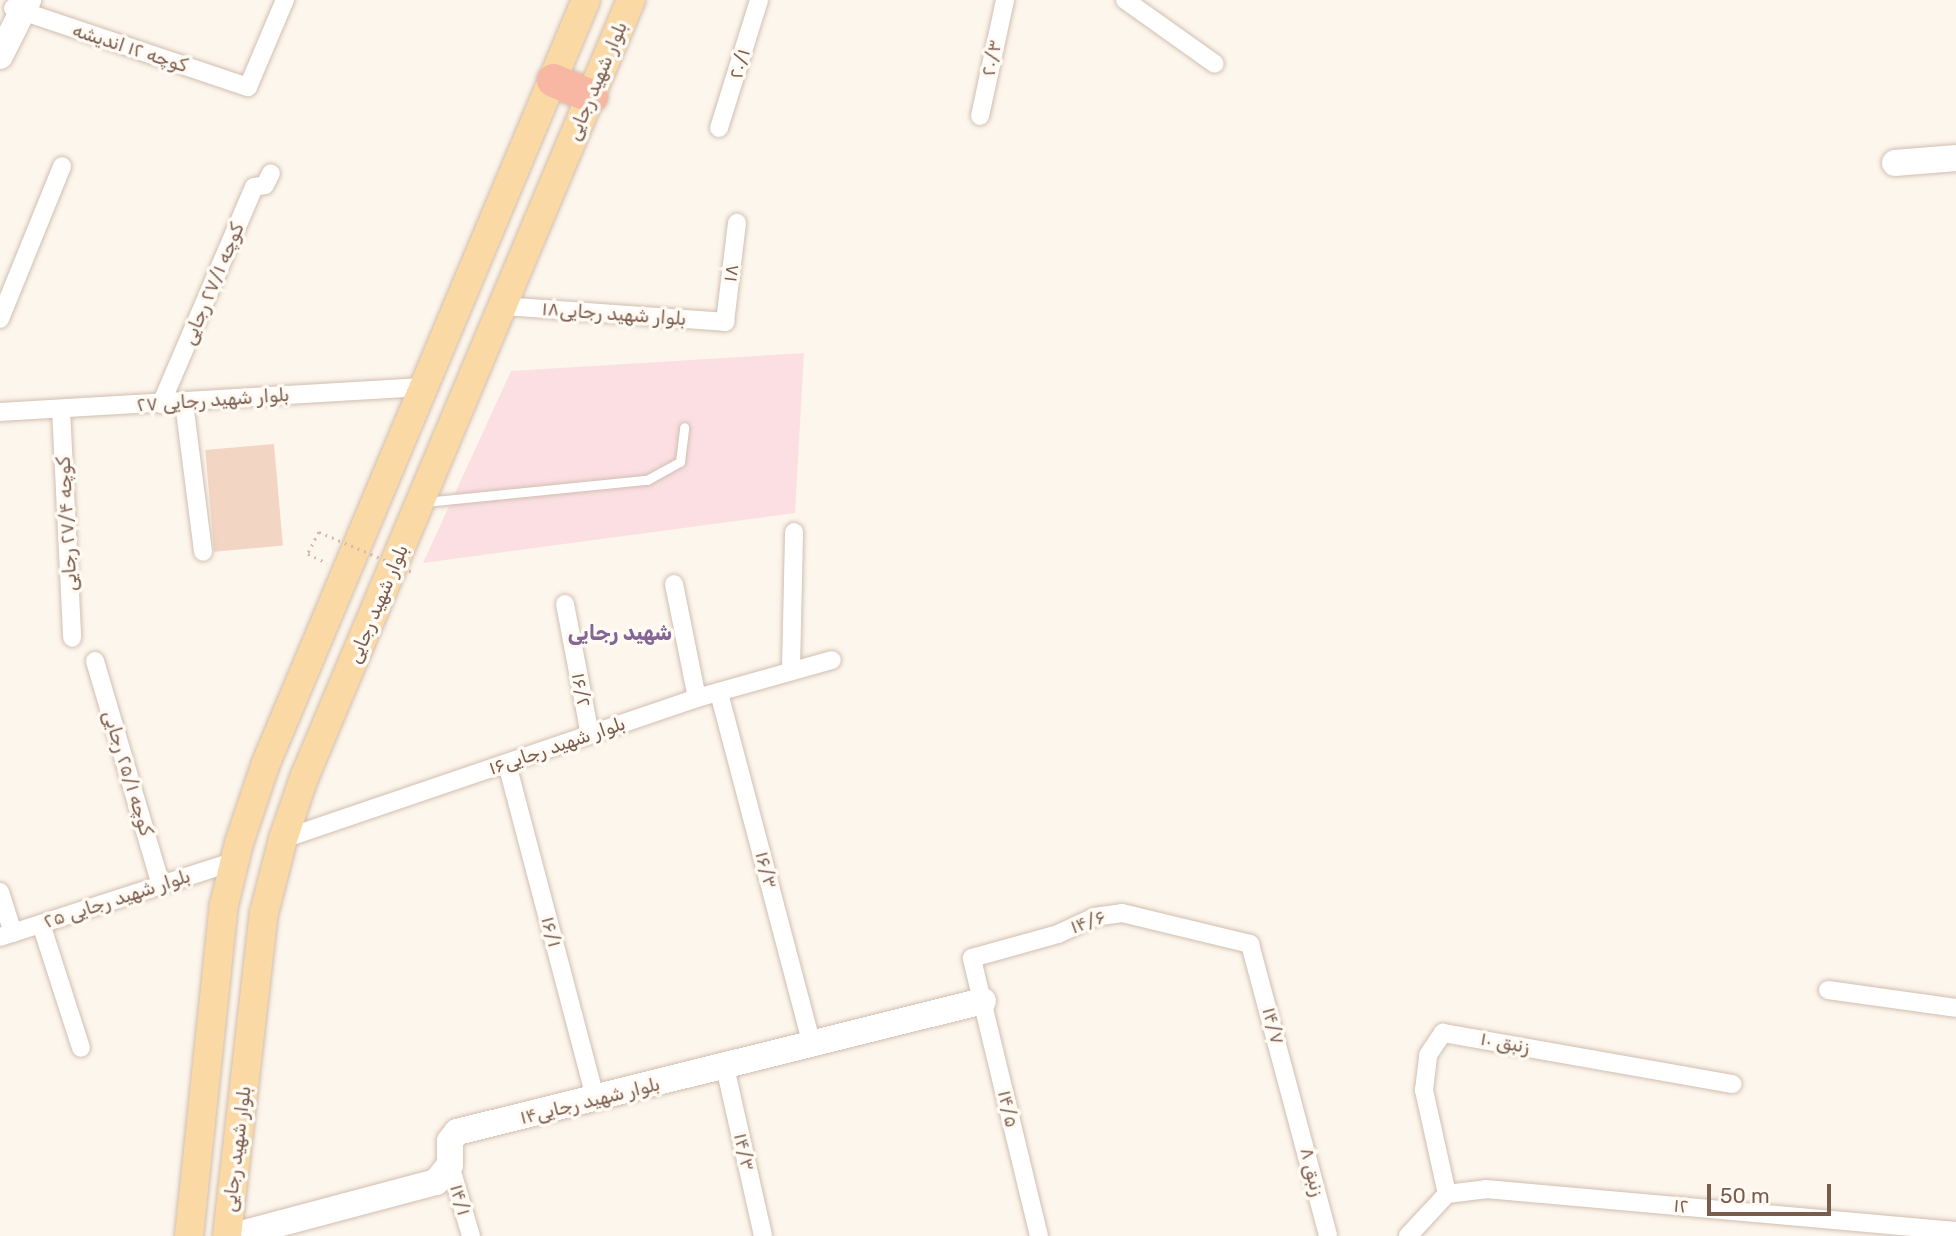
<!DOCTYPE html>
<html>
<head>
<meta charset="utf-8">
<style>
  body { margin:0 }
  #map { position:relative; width:1956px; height:1236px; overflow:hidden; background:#fdf6ec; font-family:Rubik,Vazirmatn,sans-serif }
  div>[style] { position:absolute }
  .medical>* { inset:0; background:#fbdfe3 }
  .building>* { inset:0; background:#f3d5c3; transform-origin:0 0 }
  .path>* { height:2.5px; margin-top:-1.25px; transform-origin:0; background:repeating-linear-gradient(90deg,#d9b8a5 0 2px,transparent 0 7px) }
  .roads { filter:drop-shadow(0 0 2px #d1beb0) drop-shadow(0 0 2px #d1beb0) }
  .lane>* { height:9px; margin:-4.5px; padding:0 4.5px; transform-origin:4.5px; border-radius:4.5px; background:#fff }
  .street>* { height:18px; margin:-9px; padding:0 9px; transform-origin:9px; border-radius:9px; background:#fff }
  .secondary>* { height:26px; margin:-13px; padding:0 13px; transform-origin:13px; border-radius:13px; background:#fff }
  .primary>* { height:28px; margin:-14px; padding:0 14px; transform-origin:14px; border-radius:14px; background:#fbd9a5 }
  .highway>* { height:33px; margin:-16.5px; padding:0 16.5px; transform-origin:16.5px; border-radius:16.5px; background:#f7b7a3 }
  .path-bridge>* { height:2.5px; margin-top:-1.25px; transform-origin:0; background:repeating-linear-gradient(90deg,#d9b8a5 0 2px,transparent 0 7px) }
  span { translate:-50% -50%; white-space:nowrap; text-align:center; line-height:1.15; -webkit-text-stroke:7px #fffaf3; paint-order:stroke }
  .street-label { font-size:19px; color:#7a5c4d }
  .neighbourhood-label { font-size:21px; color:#846695; font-weight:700 }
  .scale { position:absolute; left:1707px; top:1184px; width:124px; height:32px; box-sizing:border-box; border:4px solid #7a5c4d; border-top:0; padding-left:9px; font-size:21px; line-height:24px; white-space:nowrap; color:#7a5c4d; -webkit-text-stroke:5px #fffaf3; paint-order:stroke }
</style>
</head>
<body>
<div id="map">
  <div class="medical">
    <div style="clip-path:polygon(804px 353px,795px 513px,423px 563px,511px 371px)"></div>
  </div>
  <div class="building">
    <div style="left:274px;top:444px;width:102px;height:69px;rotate:85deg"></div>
  </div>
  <div class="path">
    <div style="left:319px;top:532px;width:25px;rotate:117deg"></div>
    <div style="left:308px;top:554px;width:21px;rotate:25deg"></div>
  </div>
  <div class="roads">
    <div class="lane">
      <div style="left:425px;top:502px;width:223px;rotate:-5.7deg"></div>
      <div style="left:647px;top:480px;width:38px;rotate:-29deg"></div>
      <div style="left:680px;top:462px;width:35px;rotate:-83deg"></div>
    </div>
    <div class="street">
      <div style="left:1125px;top:0;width:110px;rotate:35.4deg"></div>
      <div style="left:13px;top:8px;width:248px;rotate:18.6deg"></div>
      <div style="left:248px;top:87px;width:95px;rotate:-67deg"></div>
      <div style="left:980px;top:116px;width:119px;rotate:-77.8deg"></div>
      <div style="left:719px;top:128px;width:134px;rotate:-72.6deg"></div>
      <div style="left:503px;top:306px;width:223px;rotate:4.1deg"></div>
      <div style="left:725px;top:322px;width:100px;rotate:-83.1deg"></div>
      <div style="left:0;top:319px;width:165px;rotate:-67.9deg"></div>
      <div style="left:184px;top:403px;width:150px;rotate:82.7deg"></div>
      <div style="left:161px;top:404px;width:236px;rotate:-66.8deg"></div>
      <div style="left:254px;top:187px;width:11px;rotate:-10deg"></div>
      <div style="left:265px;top:185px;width:13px;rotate:-63deg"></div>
      <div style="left:61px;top:409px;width:229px;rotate:87.2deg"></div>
      <div style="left:0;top:412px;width:427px;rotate:-3.4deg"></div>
      <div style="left:674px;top:584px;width:116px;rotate:78.6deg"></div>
      <div style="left:565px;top:604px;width:133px;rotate:79.2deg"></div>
      <div style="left:95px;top:661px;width:234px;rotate:73.6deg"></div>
      <div style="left:791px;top:668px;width:136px;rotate:-88.7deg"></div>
      <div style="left:719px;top:693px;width:365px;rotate:75.2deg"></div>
      <div style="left:507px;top:764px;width:349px;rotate:75.2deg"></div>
      <div style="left:283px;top:839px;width:437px;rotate:-18.8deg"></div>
      <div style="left:697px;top:698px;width:140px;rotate:-15.7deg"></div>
      <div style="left:0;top:892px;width:43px;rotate:72.4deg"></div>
      <div style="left:41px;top:924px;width:130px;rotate:72.1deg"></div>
      <div style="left:0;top:937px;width:247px;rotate:-17.9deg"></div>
      <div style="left:1828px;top:990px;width:129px;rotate:8deg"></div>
      <div style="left:725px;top:1067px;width:173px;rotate:77.3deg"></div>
      <div style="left:450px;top:1165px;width:74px;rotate:73.5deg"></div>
      <div style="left:1447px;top:1194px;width:39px;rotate:-7deg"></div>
      <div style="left:1486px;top:1189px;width:472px;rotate:5.1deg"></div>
      <div style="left:1447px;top:1194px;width:107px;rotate:-102.5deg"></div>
      <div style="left:1424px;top:1090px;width:35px;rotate:-83deg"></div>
      <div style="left:1428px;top:1055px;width:27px;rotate:-56deg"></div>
      <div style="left:1443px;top:1033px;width:294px;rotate:10deg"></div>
      <div style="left:1039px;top:1236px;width:286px;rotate:-103.6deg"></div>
      <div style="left:972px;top:958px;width:89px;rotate:-15.6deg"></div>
      <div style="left:1058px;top:934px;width:40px;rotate:-25deg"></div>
      <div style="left:1094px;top:917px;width:28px;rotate:-8deg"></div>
      <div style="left:1122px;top:913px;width:132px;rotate:13.6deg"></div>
      <div style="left:1250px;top:944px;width:302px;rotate:75deg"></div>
      <div style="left:1408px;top:1236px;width:57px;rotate:-47.1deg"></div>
    </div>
    <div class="secondary">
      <div style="left:0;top:56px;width:63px;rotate:-63.4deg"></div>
      <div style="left:1895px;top:163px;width:61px;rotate:-4.7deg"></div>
      <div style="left:233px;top:1236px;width:210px;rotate:-14.9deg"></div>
      <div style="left:436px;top:1182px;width:22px;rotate:-51deg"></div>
      <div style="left:450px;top:1165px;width:24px;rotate:-90deg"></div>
      <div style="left:450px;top:1141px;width:11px;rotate:-52deg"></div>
      <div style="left:457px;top:1132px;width:542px;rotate:-13.98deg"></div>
    </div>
    <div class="primary">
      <div style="left:189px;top:1236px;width:333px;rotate:-84deg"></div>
      <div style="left:224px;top:905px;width:64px;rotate:-76.4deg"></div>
      <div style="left:239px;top:843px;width:84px;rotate:-71.4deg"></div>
      <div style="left:266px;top:763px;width:827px;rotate:-67.25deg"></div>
      <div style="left:227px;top:1236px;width:325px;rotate:-83.5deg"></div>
      <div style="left:264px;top:913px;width:76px;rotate:-75.6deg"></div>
      <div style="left:283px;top:839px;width:65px;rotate:-71deg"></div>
      <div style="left:304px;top:778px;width:844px;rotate:-67.2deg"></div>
    </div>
    <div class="highway">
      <div style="left:553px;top:80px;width:41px;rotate:22.8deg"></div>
    </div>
  </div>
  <div class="path-bridge">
    <div style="left:319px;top:532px;width:102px;rotate:23.1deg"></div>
  </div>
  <div class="street-label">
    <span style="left:130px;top:48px;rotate:18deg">کوچه ۱۲ اندیشه</span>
    <span style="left:992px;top:58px;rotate:-78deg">۲۰/۳</span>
    <span style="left:740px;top:64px;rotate:-73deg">۲۰/۱</span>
    <span style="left:597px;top:81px;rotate:-67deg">بلوار شهید رجایی</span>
    <span style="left:731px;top:273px;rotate:-83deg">۱۸</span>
    <span style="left:213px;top:284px;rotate:-67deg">کوچه ۲۷/۱ رجایی</span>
    <span style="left:614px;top:314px;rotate:4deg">بلوار شهید رجایی۱۸</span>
    <span style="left:213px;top:400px;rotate:-4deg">۲۷ بلوار شهید رجایی</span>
    <span style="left:67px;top:524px;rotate:-93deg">کوچه ۲۷/۴ رجایی</span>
    <span style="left:378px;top:604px;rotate:-67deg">بلوار شهید رجایی</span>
    <span style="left:581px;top:690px;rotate:79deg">۱۶/۲</span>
    <span style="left:557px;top:746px;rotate:-19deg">بلوار شهید رجایی۱۶</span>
    <span style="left:128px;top:773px;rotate:73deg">کوچه ۲۵/۱ رجایی</span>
    <span style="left:766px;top:870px;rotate:75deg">۱۶/۳</span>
    <span style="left:117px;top:899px;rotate:-18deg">۲۵ بلوار شهید رجایی</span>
    <span style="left:1088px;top:922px;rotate:-20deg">۱۴/۶</span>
    <span style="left:551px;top:932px;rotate:75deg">۱۶/۱</span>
    <span style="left:1273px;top:1026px;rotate:75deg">۱۴/۷</span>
    <span style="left:1505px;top:1043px;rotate:10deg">زنبق ۱۰</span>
    <span style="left:590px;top:1101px;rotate:-14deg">بلوار شهید رجایی۱۴</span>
    <span style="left:1008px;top:1109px;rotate:77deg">۱۴/۵</span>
    <span style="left:237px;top:1149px;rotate:-83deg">بلوار شهید رجایی</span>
    <span style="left:744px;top:1152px;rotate:77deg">۱۴/۳</span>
    <span style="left:1312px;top:1172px;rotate:76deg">زنبق ۸</span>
    <span style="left:460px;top:1200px;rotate:74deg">۱۴/۱</span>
    <span style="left:1681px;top:1206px;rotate:5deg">۱۲</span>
  </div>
  <div class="neighbourhood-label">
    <span style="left:620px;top:633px">شهید رجایی</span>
  </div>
  <div class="scale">50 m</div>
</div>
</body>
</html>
